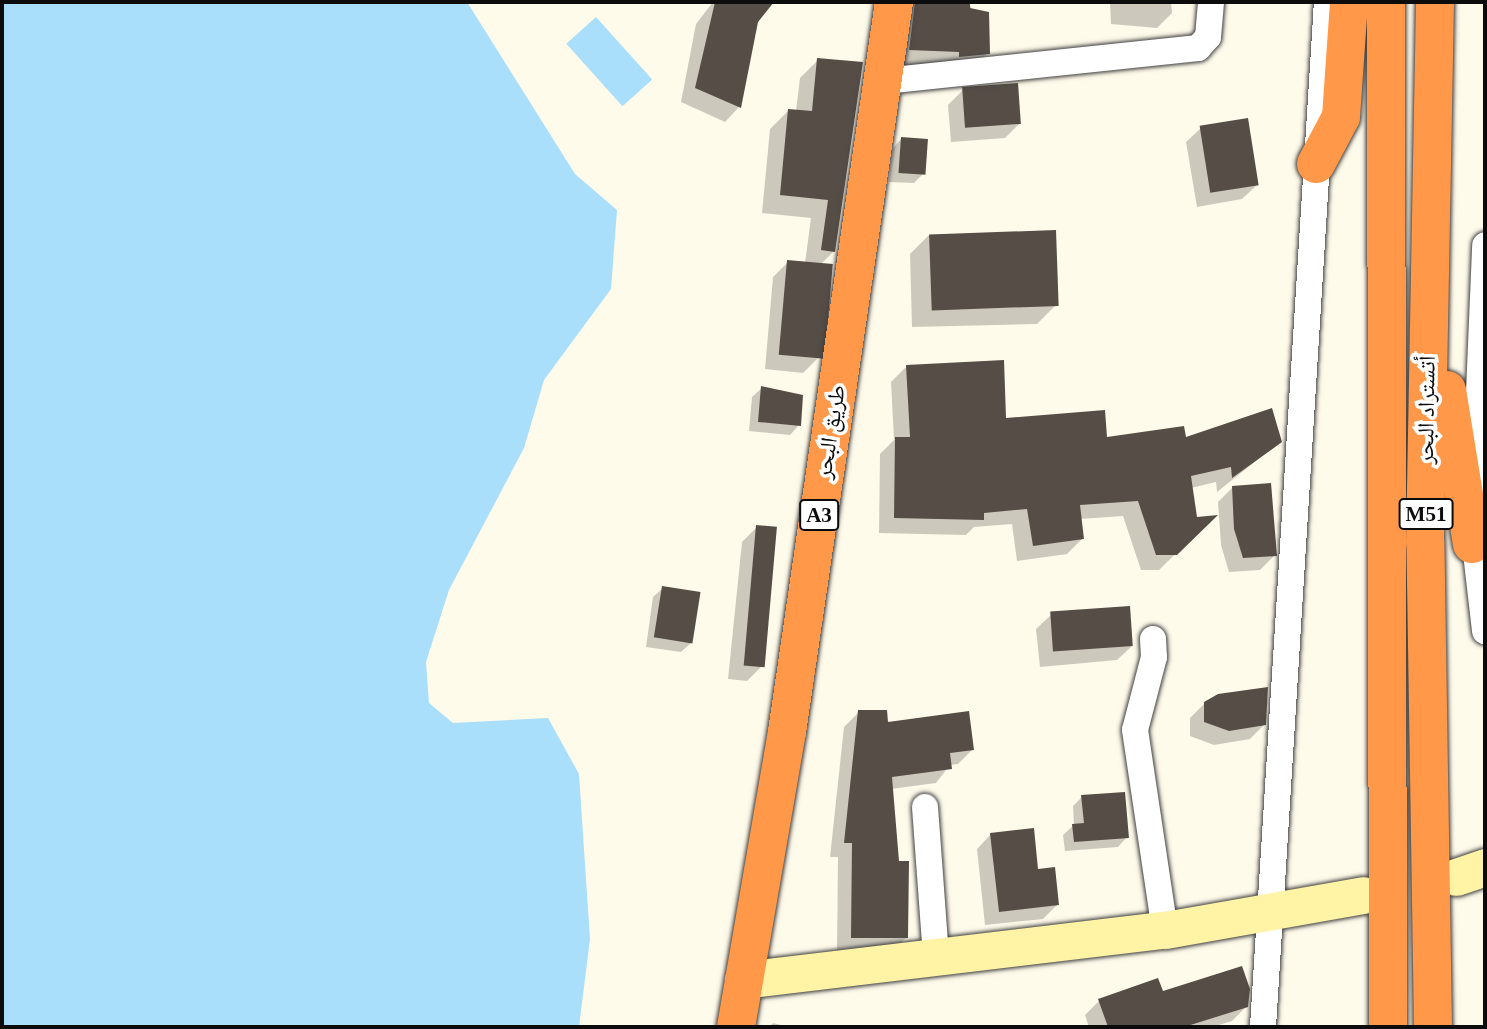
<!DOCTYPE html>
<html>
<head>
<meta charset="utf-8">
<style>
  body { margin:0 }
  #map { position:relative; width:1487px; height:1029px; overflow:hidden; background:#fffbeb; font-family:"Times New Roman","Noto Naskh Arabic",serif }
  div>[style] { position:absolute }
  .water>* { inset:0; background:#aadffc; transform-origin:0 0 }
  .shadow>* { inset:0; background:#0003 }
  .building>* { inset:0; background:#564d47; transform-origin:0 0 }
  .roads { filter:drop-shadow(0 0 2px #3f3f3f) drop-shadow(0 0 2px #3f3f3f) }
  .street>* { height:26px; margin:-13px; padding:0 13px; transform-origin:13px; border-radius:13px; background:#fff }
  .secondary>* { height:37px; margin:-18.5px; padding:0 18.5px; transform-origin:18.5px; border-radius:18.5px; background:#fff3a6 }
  .highway>* { height:38px; margin:-19px; padding:0 19px; transform-origin:19px; border-radius:19px; background:#ff9849 }
  span { translate:-50% -50%; white-space:nowrap; text-align:center; line-height:1.15; -webkit-text-stroke:7px #fff; paint-order:stroke }
  .shield-label span { padding:2px 5px; background:#fff; border:2px solid; border-radius:5px; -webkit-text-stroke-width:0 }
  .shield-label { font-size:21px; color:#0c0c0c; font-weight:700 }
  .street-label { font-size:23px; color:#0c0c0c }
  .frame { position:absolute; inset:0; border:4px solid #0c0c0c; pointer-events:none }
</style>
</head>
<body>
<div id="map">
  <div class="water">
    <div style="clip-path:polygon(2px 2px,467px 2px,575px 174px,617px 210px,611px 289px,544px 380px,524px 448px,449px 590px,426px 662px,429px 703px,453px 723px,548px 718px,579px 774px,590px 939px,579px 1027px,2px 1027px)"></div>
    <div style="left:596px;top:17px;width:84px;height:40px;rotate:48deg"></div>
  </div>
  <div class="shadow">
    <div style="clip-path:polygon(713px 2px,772px 2px,756px 21px,739px 107px,725px 122px,681px 102px,696px 24px)"></div>
    <div style="clip-path:polygon(888px 2px,969px 2px,988px 53px,969px 73px,891px 68px)"></div>
    <div style="clip-path:polygon(1110px 2px,1171px 2px,1172px 13px,1157px 28px,1111px 24px)"></div>
    <div style="clip-path:polygon(818px 60px,834px 251px,820px 265px,818px 358px,803px 373px,765px 369px,773px 277px,788px 262px,805px 263px,811px 218px,762px 213px,770px 129px,789px 110px,796px 111px,800px 78px)"></div>
    <div style="clip-path:polygon(963px 90px,1020px 123px,1005px 138px,951px 142px,948px 105px)"></div>
    <div style="clip-path:polygon(1201px 128px,1257px 185px,1242px 199px,1197px 207px,1186px 142px)"></div>
    <div style="clip-path:polygon(901px 139px,923px 174px,914px 183px,889px 182px,892px 149px)"></div>
    <div style="clip-path:polygon(929px 235px,1056px 305px,1037px 324px,912px 327px,910px 254px)"></div>
    <div style="clip-path:polygon(907px 366px,1005px 420px,1105px 439px,1280px 442px,1217px 492px,1216px 482px,1191px 488px,1195px 519px,1213px 517px,1159px 570px,1141px 570px,1123px 516px,1080px 519px,1083px 538px,1067px 554px,1017px 561px,1012px 524px,974px 527px,966px 535px,879px 533px,880px 454px,894px 440px,891px 382px)"></div>
    <div style="clip-path:polygon(762px 388px,799px 425px,790px 435px,749px 431px,752px 397px)"></div>
    <div style="clip-path:polygon(1233px 487px,1275px 555px,1260px 570px,1229px 572px,1221px 545px,1218px 502px)"></div>
    <div style="clip-path:polygon(757px 527px,761px 667px,747px 681px,728px 679px,742px 542px)"></div>
    <div style="clip-path:polygon(663px 588px,691px 643px,681px 652px,646px 647px,653px 597px)"></div>
    <div style="clip-path:polygon(1051px 615px,1132px 646px,1117px 660px,1040px 667px,1036px 629px)"></div>
    <div style="clip-path:polygon(1205px 703px,1264px 725px,1250px 739px,1214px 745px,1190px 736px,1190px 718px)"></div>
    <div style="clip-path:polygon(859px 712px,973px 749px,958px 764px,950px 765px,936px 783px,891px 789px,906px 938px,891px 952px,837px 951px,838px 857px,830px 857px,844px 727px)"></div>
    <div style="clip-path:polygon(1082px 797px,1127px 837px,1118px 847px,1065px 851px,1063px 835px,1074px 825px,1073px 806px)"></div>
    <div style="clip-path:polygon(991px 834px,1036px 870px,1057px 905px,1043px 919px,985px 925px,977px 849px)"></div>
    <div style="clip-path:polygon(1162px 993px,1247px 1006px,1232px 1021px,1212px 1027px,1089px 1027px,1085px 1015px,1099px 1001px)"></div>
    <div style="clip-path:polygon(773px 1023px,789px 1027px,769px 1027px)"></div>
  </div>
  <div class="building">
    <div style="clip-path:polygon(715px 2px,774px 2px,758px 22px,741px 108px,695px 88px)"></div>
    <div style="clip-path:polygon(915px 2px,970px 2px,970px 8px,989px 12px,990px 54px,959px 57px,959px 52px,909px 50px)"></div>
    <div style="clip-path:polygon(817px 58px,863px 62px,835px 252px,821px 250px,828px 200px,780px 195px,788px 109px,812px 111px)"></div>
    <div style="left:1018px;top:83px;width:41px;height:56px;rotate:86deg"></div>
    <div style="left:1248px;top:118px;width:68px;height:49px;rotate:81deg"></div>
    <div style="left:901px;top:137px;width:27px;height:36px;rotate:4deg"></div>
    <div style="left:1056px;top:230px;width:76px;height:127px;rotate:88deg"></div>
    <div style="left:787px;top:260px;width:46px;height:95px;rotate:5deg"></div>
    <div style="clip-path:polygon(1004px 360px,1006px 418px,1105px 410px,1107px 437px,1184px 426px,1186px 437px,1272px 408px,1282px 442px,1232px 478px,1231px 467px,1191px 476px,1197px 517px,1218px 515px,1177px 555px,1156px 555px,1138px 501px,1080px 505px,1084px 539px,1033px 546px,1027px 509px,984px 513px,984px 520px,894px 518px,895px 437px,910px 437px,906px 365px)"></div>
    <div style="clip-path:polygon(761px 386px,803px 395px,801px 426px,758px 422px)"></div>
    <div style="clip-path:polygon(1271px 483px,1277px 556px,1243px 558px,1234px 529px,1232px 486px)"></div>
    <div style="left:756px;top:525px;width:21px;height:141px;rotate:5deg"></div>
    <div style="left:662px;top:586px;width:39px;height:52px;rotate:9deg"></div>
    <div style="left:1130px;top:606px;width:40px;height:80px;rotate:86deg"></div>
    <div style="clip-path:polygon(1268px 687px,1266px 725px,1229px 731px,1204px 722px,1204px 702px,1218px 694px)"></div>
    <div style="clip-path:polygon(858px 710px,887px 710px,888px 722px,969px 711px,974px 750px,950px 753px,952px 769px,892px 777px,899px 861px,909px 861px,908px 938px,851px 938px,852px 843px,844px 843px)"></div>
    <div style="clip-path:polygon(1125px 792px,1129px 838px,1074px 842px,1072px 824px,1084px 823px,1081px 795px)"></div>
    <div style="clip-path:polygon(1034px 828px,1038px 869px,1055px 867px,1059px 905px,999px 912px,990px 833px)"></div>
    <div style="clip-path:polygon(1242px 966px,1250px 989px,1248px 1007px,1184px 1027px,1108px 1027px,1098px 999px,1158px 978px,1163px 991px)"></div>
  </div>
  <div class="roads">
    <div class="street">
      <div style="left:884px;top:81px;width:316px;rotate:-6deg"></div>
      <div style="left:1198px;top:48px;width:15px;rotate:-48deg"></div>
      <div style="left:1208px;top:37px;width:35px;rotate:-85deg"></div>
      <div style="left:1475px;top:488px;width:243px;rotate:-87.6deg"></div>
      <div style="left:1473px;top:527px;width:105px;rotate:83.4deg"></div>
      <div style="left:1153px;top:639px;width:18px;rotate:87deg"></div>
      <div style="left:1154px;top:657px;width:75px;rotate:104.6deg"></div>
      <div style="left:1135px;top:730px;width:202px;rotate:81.5deg"></div>
      <div style="left:925px;top:807px;width:151px;rotate:85.8deg"></div>
      <div style="left:1263px;top:1027px;width:1027px;rotate:-86.43deg"></div>
    </div>
    <div class="secondary">
      <div style="left:1456px;top:877px;width:31px;rotate:-19deg"></div>
      <div style="left:743px;top:980px;width:425px;rotate:-6.8deg"></div>
      <div style="left:1165px;top:930px;width:201px;rotate:-10deg"></div>
    </div>
    <div class="highway">
      <div style="left:1386px;top:2px;width:1025px;rotate:89.89deg"></div>
      <div style="left:1316px;top:164px;width:53px;rotate:-62deg"></div>
      <div style="left:1341px;top:117px;width:115px;rotate:-86deg"></div>
      <div style="left:1447px;top:390px;width:156px;rotate:80.8deg"></div>
      <div style="left:736px;top:1027px;width:299px;rotate:-80.2deg"></div>
      <div style="left:787px;top:732px;width:738px;rotate:-81.66deg"></div>
      <div style="left:1433px;top:1027px;width:485px;rotate:-90.9deg"></div>
      <div style="left:1425px;top:542px;width:540px;rotate:-88.94deg"></div>
    </div>
  </div>
  <div class="shield-label">
    <span style="left:1426px;top:514px">M51</span>
    <span style="left:819px;top:515px">A3</span>
  </div>
  <div class="street-label">
    <span style="left:1427px;top:410px;rotate:-89deg">أتستراد البحر</span>
    <span style="left:831px;top:432px;rotate:-81deg">طريق البحر</span>
  </div>
  <div class="frame"></div>
</div>
</body>
</html>
